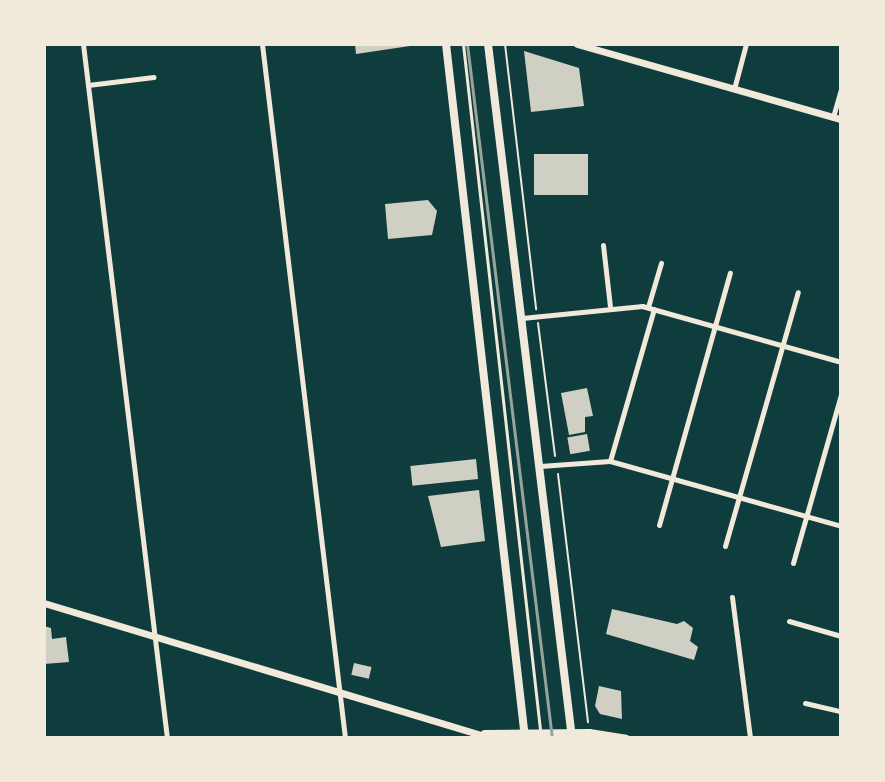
<!DOCTYPE html>
<html>
<head>
<meta charset="utf-8">
<style>
  body { margin:0 }
  #map { position:relative; width:885px; height:782px; overflow:hidden; background:#0f3d3e; font-family:"DejaVu Sans",sans-serif }
  div>[style] { position:absolute }
  .building>* { inset:0; background:#cfcfc3; transform-origin:0 0 }
  .path>* { height:2px; margin:-1px; padding:0 1px; transform-origin:1px; border-radius:1px; background:#f1e9da }
  .service>* { height:3px; margin:-1.5px; padding:0 1.5px; transform-origin:1.5px; border-radius:1.5px; background:#f1e9da }
  .minor>* { height:5px; margin:-2.5px; padding:0 2.5px; transform-origin:2.5px; border-radius:2.5px; background:#f1e9da }
  .secondary>* { height:7px; margin:-3.5px; padding:0 3.5px; transform-origin:3.5px; border-radius:3.5px; background:#f1e9da }
  .primary>* { height:8px; margin:-4px; padding:0 4px; transform-origin:4px; border-radius:4px; background:#f1e9da }
  .rail>* { height:3px; margin:-1.5px; padding:0 1.5px; transform-origin:1.5px; border-radius:1.5px; background:#97a49c }
  span { translate:-50% -50%; white-space:nowrap; text-align:center; line-height:1.15; -webkit-text-stroke:8px #f1e9da; paint-order:stroke }
  .frame { position:absolute; inset:0; border:46px solid #f1e9da; pointer-events:none }
</style>
</head>
<body>
<div id="map">
  <div class="building">
    <div style="clip-path:polygon(355px 44px,409px 44px,410px 46px,356px 54px)"></div>
    <div style="clip-path:polygon(524px 51px,579px 68px,584px 106px,531px 112px)"></div>
    <div style="left:588px;top:154px;width:41px;height:54px;rotate:90deg"></div>
    <div style="clip-path:polygon(428px 200px,437px 211px,432px 235px,388px 239px,385px 204px)"></div>
    <div style="clip-path:polygon(587px 388px,593px 416px,585px 417px,585px 432px,569px 435px,561px 393px)"></div>
    <div style="left:587px;top:434px;width:17px;height:20px;rotate:80deg"></div>
    <div style="left:476px;top:459px;width:20px;height:66px;rotate:84deg"></div>
    <div style="clip-path:polygon(479px 490px,485px 541px,441px 547px,428px 496px)"></div>
    <div style="clip-path:polygon(612px 609px,677px 624px,684px 621px,693px 628px,690px 641px,698px 647px,694px 660px,606px 634px)"></div>
    <div style="clip-path:polygon(44px 626px,51px 628px,52px 639px,66px 637px,69px 662px,44px 664px)"></div>
    <div style="left:354px;top:663px;width:18px;height:12px;rotate:13deg"></div>
    <div style="clip-path:polygon(599px 686px,621px 691px,622px 719px,600px 714px,595px 706px)"></div>
  </div>
  <div class="path">
    <div style="left:505px;top:44px;width:267px;rotate:83.3deg"></div>
    <div style="left:538px;top:323px;width:134px;rotate:82.7deg"></div>
    <div style="left:558px;top:474px;width:250px;rotate:83.1deg"></div>
  </div>
  <div class="service">
    <div style="left:463px;top:44px;width:698px;rotate:83.59deg"></div>
  </div>
  <div class="minor">
    <div style="left:83px;top:44px;width:699px;rotate:83.1deg"></div>
    <div style="left:262px;top:44px;width:699px;rotate:83.18deg"></div>
    <div style="left:88px;top:85px;width:66px;rotate:-6.9deg"></div>
    <div style="left:734px;top:89px;width:47px;rotate:-75.1deg"></div>
    <div style="left:833px;top:117px;width:29px;rotate:-74deg"></div>
    <div style="left:603px;top:245px;width:61px;rotate:83.5deg"></div>
    <div style="left:648px;top:307px;width:46px;rotate:-73.5deg"></div>
    <div style="left:522px;top:318px;width:121px;rotate:-5.7deg"></div>
    <div style="left:642px;top:306px;width:207px;rotate:15.7deg"></div>
    <div style="left:610px;top:461px;width:158px;rotate:-73.9deg"></div>
    <div style="left:540px;top:466px;width:70px;rotate:-4.1deg"></div>
    <div style="left:610px;top:461px;width:240px;rotate:15.7deg"></div>
    <div style="left:659px;top:525px;width:262px;rotate:-74.3deg"></div>
    <div style="left:725px;top:546px;width:264px;rotate:-74deg"></div>
    <div style="left:793px;top:563px;width:176px;rotate:-74.1deg"></div>
    <div style="left:732px;top:597px;width:142px;rotate:82.7deg"></div>
    <div style="left:789px;top:621px;width:54px;rotate:16.1deg"></div>
    <div style="left:805px;top:703px;width:37px;rotate:13deg"></div>
  </div>
  <div class="secondary">
    <div style="left:577px;top:44px;width:274px;rotate:15.9deg"></div>
    <div style="left:44px;top:603px;width:467px;rotate:16.8deg"></div>
    <div style="left:484px;top:733px;width:105px;rotate:-0.5deg"></div>
    <div style="left:589px;top:732px;width:37px;rotate:9deg"></div>
  </div>
  <div class="primary">
    <div style="left:446px;top:44px;width:698px;rotate:83.51deg"></div>
    <div style="left:488px;top:44px;width:699px;rotate:83.1deg"></div>
  </div>
  <div class="rail">
    <div style="left:467px;top:44px;width:699px;rotate:83.02deg"></div>
  </div>
  <div class="frame"></div>
</div>
</body>
</html>
